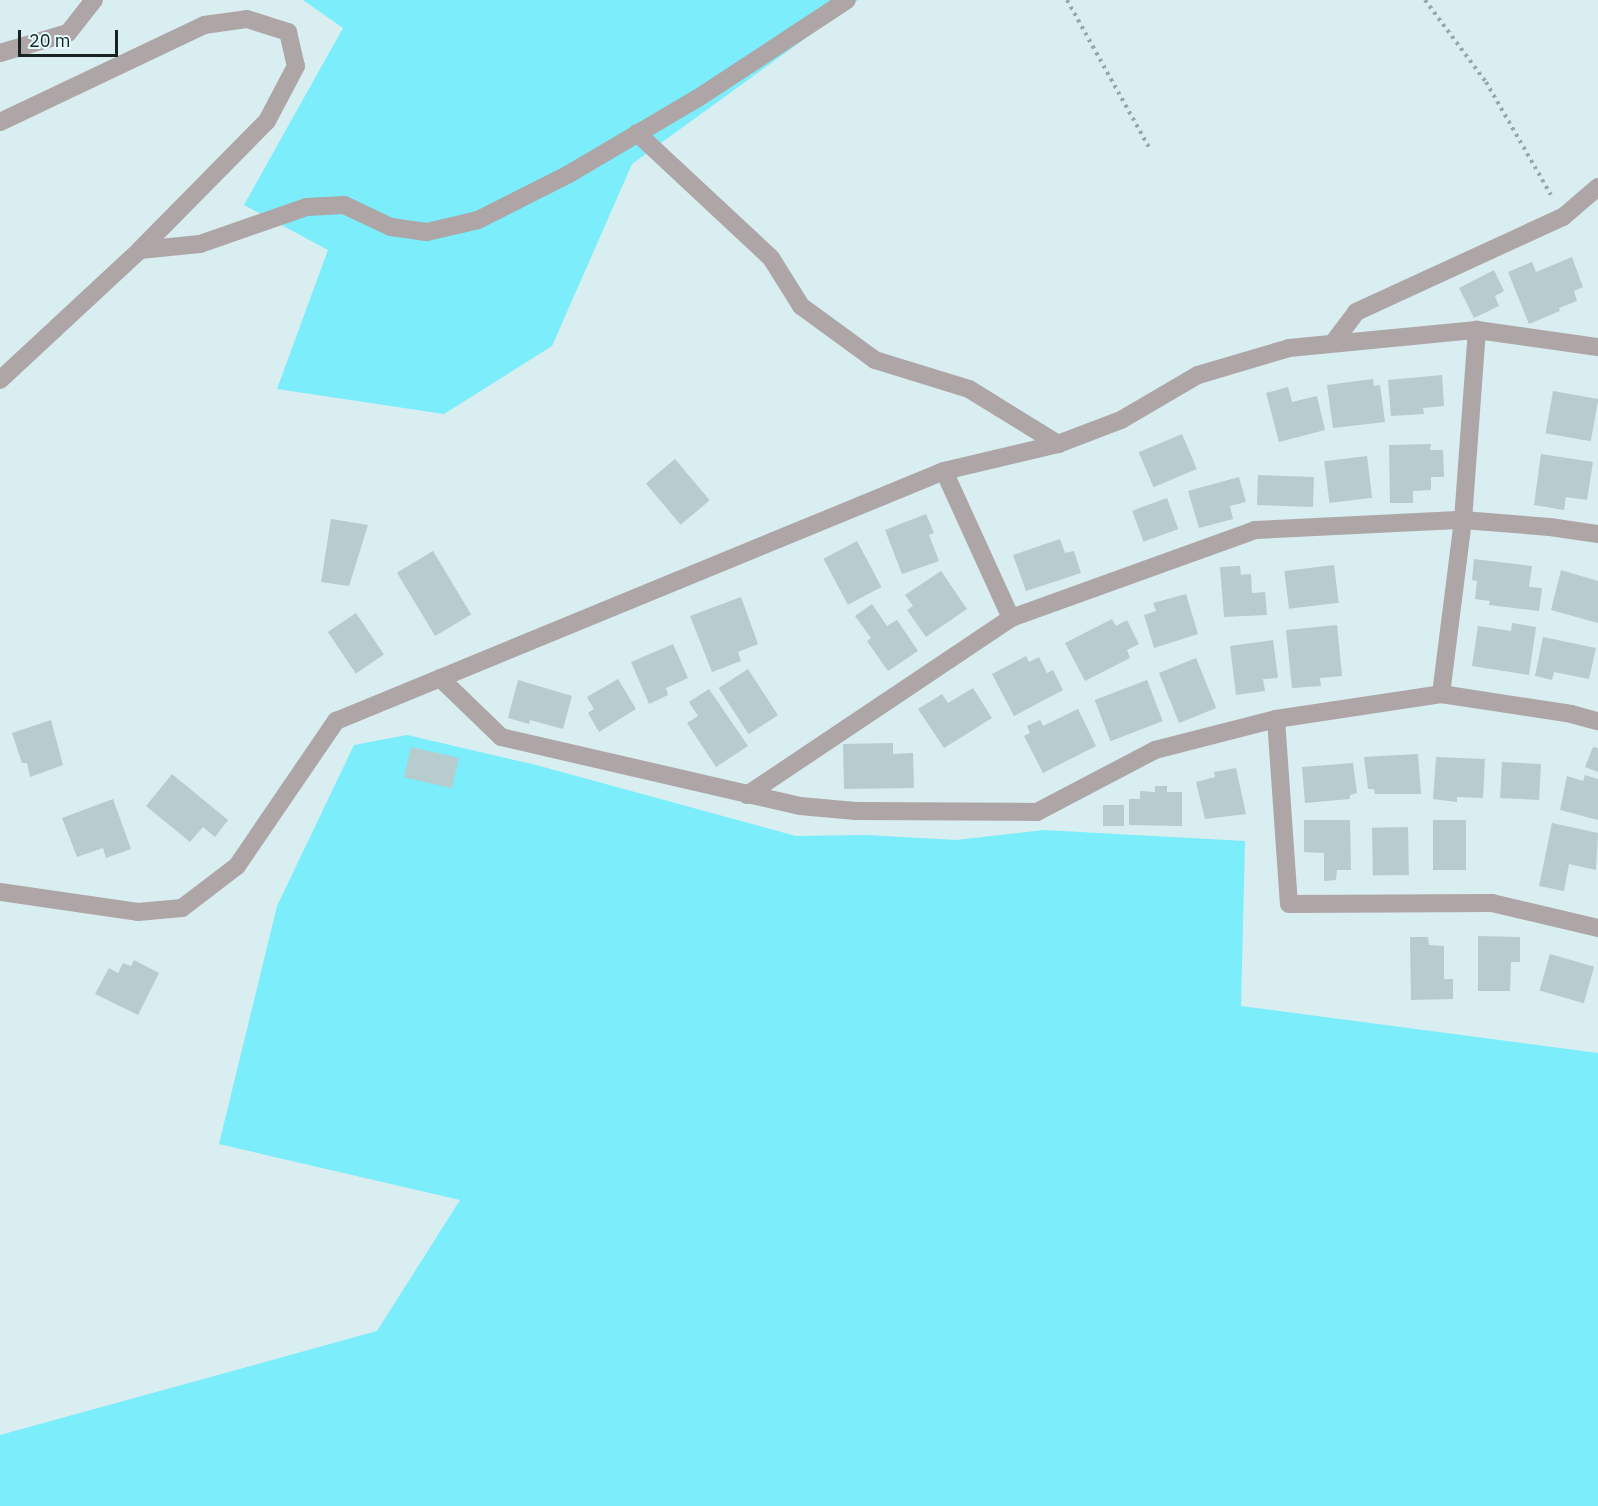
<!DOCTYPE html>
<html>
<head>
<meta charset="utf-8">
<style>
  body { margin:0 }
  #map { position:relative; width:1598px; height:1506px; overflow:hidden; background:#d8eef1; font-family:"IBM Plex Sans",sans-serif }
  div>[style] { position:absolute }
  .green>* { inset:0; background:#7bedfb }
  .building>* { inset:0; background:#b6cccf; transform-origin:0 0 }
  .path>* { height:4px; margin-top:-2px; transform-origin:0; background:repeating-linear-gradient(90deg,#97a8ab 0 3px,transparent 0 7.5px) }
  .minor>* { height:18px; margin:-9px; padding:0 9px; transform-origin:9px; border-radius:9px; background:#aea5a6 }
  span { translate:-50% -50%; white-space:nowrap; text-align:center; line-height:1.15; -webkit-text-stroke:4.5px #e5fcff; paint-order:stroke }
  .scale { position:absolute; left:18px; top:30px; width:100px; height:27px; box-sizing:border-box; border:3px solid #192223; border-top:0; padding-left:8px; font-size:18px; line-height:21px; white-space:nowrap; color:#192223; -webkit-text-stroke:4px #e5fcff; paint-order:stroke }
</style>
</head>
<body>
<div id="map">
  <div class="green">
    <div style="clip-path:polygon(303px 0,858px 0,632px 164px,552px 346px,444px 414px,277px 389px,328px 250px,244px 205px,343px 28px)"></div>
    <div style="clip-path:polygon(407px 735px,536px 765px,796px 836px,866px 835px,956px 840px,1044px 830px,1245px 841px,1241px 1006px,1598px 1053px,1598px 1506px,0 1506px,0 1435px,377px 1331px,460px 1200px,219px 1144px,277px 906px,354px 745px)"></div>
  </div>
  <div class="building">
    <div style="clip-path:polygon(1572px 257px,1583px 287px,1574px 291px,1577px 301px,1559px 308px,1560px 311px,1529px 324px,1508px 272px,1532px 262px,1536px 272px)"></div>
    <div style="clip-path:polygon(1494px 270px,1504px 291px,1495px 296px,1499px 306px,1474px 318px,1459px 288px)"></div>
    <div style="clip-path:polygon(1442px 375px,1444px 406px,1423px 408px,1424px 414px,1391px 416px,1388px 380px)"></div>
    <div style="clip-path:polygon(1373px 379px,1374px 386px,1380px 385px,1385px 422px,1333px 428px,1327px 385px)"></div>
    <div style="clip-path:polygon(1288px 387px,1292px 402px,1317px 396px,1325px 430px,1279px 442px,1266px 393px)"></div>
    <div style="left:1553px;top:391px;width:46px;height:43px;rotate:10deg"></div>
    <div style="left:1182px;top:434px;width:38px;height:47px;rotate:67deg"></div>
    <div style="clip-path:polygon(1431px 444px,1430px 450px,1443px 450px,1444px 477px,1431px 477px,1431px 490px,1413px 491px,1413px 503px,1390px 503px,1389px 445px)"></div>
    <div style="clip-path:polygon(1541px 454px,1593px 462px,1587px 500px,1566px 497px,1564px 510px,1534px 505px)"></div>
    <div style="left:1367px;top:456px;width:42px;height:43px;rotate:83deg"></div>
    <div style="left:675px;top:459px;width:54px;height:38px;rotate:50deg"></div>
    <div style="left:1258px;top:475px;width:56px;height:30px;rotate:2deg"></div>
    <div style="clip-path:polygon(1239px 477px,1246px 502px,1230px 506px,1233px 519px,1199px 528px,1188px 491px)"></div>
    <div style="left:1167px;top:498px;width:33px;height:37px;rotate:70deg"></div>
    <div style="clip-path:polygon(926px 514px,934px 533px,929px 535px,939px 561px,902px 574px,885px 530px)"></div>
    <div style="clip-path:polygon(331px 519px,368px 525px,349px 586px,321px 582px)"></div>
    <div style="clip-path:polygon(1060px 539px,1065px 553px,1074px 551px,1081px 573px,1026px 591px,1013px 555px)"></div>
    <div style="left:857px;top:541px;width:52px;height:38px;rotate:62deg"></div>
    <div style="left:433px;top:551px;width:74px;height:42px;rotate:59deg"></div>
    <div style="clip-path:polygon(1474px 559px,1532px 566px,1529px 587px,1542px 588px,1539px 611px,1489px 605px,1490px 601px,1475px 599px,1477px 581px,1472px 580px)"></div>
    <div style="left:1334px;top:565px;width:38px;height:50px;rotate:83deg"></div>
    <div style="clip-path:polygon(1240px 566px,1241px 575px,1251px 574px,1252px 593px,1265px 592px,1267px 615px,1224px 617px,1220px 567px)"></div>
    <div style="clip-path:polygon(1561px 570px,1598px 581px,1598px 623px,1551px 610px)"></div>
    <div style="clip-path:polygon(941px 571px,967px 609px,926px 637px,907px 610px,913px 606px,905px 595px)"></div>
    <div style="clip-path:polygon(1186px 594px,1198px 634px,1154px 648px,1144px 615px,1156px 611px,1153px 603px)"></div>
    <div style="clip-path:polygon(741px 597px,758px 644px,738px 652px,741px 661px,712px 672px,690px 616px)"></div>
    <div style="clip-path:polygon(872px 604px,887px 626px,897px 620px,918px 651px,888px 671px,867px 641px,871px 638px,855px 616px)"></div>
    <div style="left:356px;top:613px;width:50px;height:34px;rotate:56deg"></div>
    <div style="clip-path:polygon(1112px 619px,1116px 626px,1127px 620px,1139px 644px,1127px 650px,1130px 658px,1085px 681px,1065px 643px)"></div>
    <div style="clip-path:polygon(1512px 623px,1536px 627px,1529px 675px,1472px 666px,1478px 626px,1511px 631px)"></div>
    <div style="clip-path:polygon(1337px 625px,1342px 676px,1320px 678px,1321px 686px,1292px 688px,1286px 630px)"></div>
    <div style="clip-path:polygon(1543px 637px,1596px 648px,1589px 679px,1554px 672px,1552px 680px,1535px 676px)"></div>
    <div style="clip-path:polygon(1273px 640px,1278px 678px,1263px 679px,1265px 691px,1236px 695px,1230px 646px)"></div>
    <div style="clip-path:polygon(673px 644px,688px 678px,666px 688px,668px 695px,649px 704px,631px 662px)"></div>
    <div style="clip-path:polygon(1026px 656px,1029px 662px,1039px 657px,1047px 673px,1053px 670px,1063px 690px,1014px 716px,992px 674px)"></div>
    <div style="left:1196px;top:658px;width:54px;height:40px;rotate:68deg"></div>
    <div style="left:748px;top:669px;width:55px;height:35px;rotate:57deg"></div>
    <div style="clip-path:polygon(618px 679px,636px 709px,599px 732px,588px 713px,594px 709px,587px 697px)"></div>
    <div style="clip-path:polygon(518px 680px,572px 696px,563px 729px,530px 720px,529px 724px,508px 718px)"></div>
    <div style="left:1147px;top:680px;width:44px;height:56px;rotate:69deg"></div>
    <div style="clip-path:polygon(973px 688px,992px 718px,944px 748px,918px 709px,942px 694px,948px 703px)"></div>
    <div style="clip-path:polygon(709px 689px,748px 746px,716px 767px,687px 723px,698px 716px,689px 702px)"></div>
    <div style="clip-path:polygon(1078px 709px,1096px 746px,1043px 773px,1024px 736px,1030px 733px,1027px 726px,1040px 720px,1043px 726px)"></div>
    <div style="clip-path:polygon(51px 720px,63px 765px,30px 777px,27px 763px,22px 763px,12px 733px)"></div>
    <div style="clip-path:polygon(893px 743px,893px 754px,913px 753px,914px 788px,844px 789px,843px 744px)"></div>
    <div style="left:411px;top:747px;width:49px;height:31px;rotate:13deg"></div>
    <div style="clip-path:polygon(1593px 747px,1598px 748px,1598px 772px,1585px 767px)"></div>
    <div style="clip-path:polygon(1418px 754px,1421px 794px,1375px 794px,1374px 789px,1368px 789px,1364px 757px)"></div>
    <div style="clip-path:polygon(1436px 757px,1485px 759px,1483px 798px,1457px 797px,1457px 802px,1433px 799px)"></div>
    <div style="left:1502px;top:762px;width:39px;height:36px;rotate:3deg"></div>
    <div style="clip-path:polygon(1353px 763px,1357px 793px,1350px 795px,1350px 799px,1305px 803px,1302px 767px)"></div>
    <div style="clip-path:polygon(1236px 768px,1246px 814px,1205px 819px,1196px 782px,1215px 777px,1214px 772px)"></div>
    <div style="clip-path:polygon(172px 774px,228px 820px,215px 837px,203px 827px,190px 842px,146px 806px)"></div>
    <div style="clip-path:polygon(1585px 775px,1598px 779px,1598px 820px,1560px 810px,1567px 776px,1583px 781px)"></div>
    <div style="clip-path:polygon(1155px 786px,1167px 786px,1167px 792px,1182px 792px,1182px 826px,1129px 825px,1129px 799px,1140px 799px,1140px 791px,1155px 792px)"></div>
    <div style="clip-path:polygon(113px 799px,131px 849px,106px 858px,103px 848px,77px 857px,62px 818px)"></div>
    <div style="left:1103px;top:805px;width:21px;height:21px"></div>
    <div style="clip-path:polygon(1304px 820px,1350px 820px,1351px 870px,1337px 870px,1336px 880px,1324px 881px,1324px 853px,1304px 852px)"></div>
    <div style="left:1433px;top:820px;width:33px;height:50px"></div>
    <div style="clip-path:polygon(1552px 823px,1598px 833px,1596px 870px,1569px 864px,1564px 891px,1539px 886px)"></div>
    <div style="left:1408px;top:827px;width:48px;height:36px;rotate:89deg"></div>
    <div style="clip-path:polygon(1478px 936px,1520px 937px,1520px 962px,1511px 962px,1510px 991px,1478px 991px)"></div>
    <div style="clip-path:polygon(1410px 937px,1428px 937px,1429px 945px,1444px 946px,1444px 979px,1453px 979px,1453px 999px,1411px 1000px)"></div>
    <div style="left:1550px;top:954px;width:46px;height:38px;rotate:16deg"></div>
    <div style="clip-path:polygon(134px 960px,159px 973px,138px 1015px,95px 994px,109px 968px,118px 973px,123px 963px,131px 966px)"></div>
  </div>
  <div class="path">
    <div style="left:1067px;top:0;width:171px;rotate:60.9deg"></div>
    <div style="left:1425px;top:0;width:102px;rotate:53.4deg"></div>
    <div style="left:1486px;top:82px;width:130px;rotate:60.1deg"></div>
  </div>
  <div class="minor">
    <div style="left:0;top:53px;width:71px;rotate:-16.4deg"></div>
    <div style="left:68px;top:33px;width:42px;rotate:-51.8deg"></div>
    <div style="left:0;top:122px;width:226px;rotate:-25.4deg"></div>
    <div style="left:204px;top:25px;width:43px;rotate:-7.9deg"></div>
    <div style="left:247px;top:19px;width:43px;rotate:17.6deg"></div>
    <div style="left:288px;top:32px;width:35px;rotate:77deg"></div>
    <div style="left:296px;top:66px;width:62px;rotate:117.8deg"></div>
    <div style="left:267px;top:121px;width:181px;rotate:134.6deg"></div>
    <div style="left:140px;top:250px;width:191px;rotate:137.1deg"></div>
    <div style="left:637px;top:133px;width:183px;rotate:43deg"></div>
    <div style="left:771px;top:258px;width:57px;rotate:58deg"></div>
    <div style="left:801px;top:306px;width:92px;rotate:36.1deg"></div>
    <div style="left:875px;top:360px;width:98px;rotate:17.1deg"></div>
    <div style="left:969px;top:389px;width:105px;rotate:31.7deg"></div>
    <div style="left:140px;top:250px;width:60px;rotate:-5.7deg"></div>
    <div style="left:200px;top:244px;width:112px;rotate:-19.2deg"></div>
    <div style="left:306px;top:207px;width:38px;rotate:-3deg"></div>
    <div style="left:344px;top:205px;width:52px;rotate:25.1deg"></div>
    <div style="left:391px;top:227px;width:36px;rotate:8deg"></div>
    <div style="left:427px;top:232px;width:52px;rotate:-13.2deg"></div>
    <div style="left:478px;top:220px;width:102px;rotate:-26.8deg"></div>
    <div style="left:569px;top:174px;width:150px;rotate:-30.5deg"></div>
    <div style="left:698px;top:98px;width:178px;rotate:-33.3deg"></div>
    <div style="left:1333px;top:343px;width:39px;rotate:-53deg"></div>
    <div style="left:1356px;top:312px;width:228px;rotate:-24.7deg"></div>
    <div style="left:1563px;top:217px;width:46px;rotate:-40.6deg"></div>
    <div style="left:944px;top:471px;width:162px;rotate:65.5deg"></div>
    <div style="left:440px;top:678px;width:85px;rotate:44deg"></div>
    <div style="left:501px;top:737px;width:307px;rotate:13deg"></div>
    <div style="left:800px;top:806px;width:56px;rotate:5.1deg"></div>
    <div style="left:856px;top:811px;width:181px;rotate:0.3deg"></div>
    <div style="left:1037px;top:812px;width:133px;rotate:-27.7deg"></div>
    <div style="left:1155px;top:750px;width:125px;rotate:-14.4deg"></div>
    <div style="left:1276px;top:719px;width:185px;rotate:86deg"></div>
    <div style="left:1289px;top:904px;width:203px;rotate:-0.3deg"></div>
    <div style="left:1492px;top:903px;width:109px;rotate:13.3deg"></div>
    <div style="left:1441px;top:694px;width:175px;rotate:-82.8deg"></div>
    <div style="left:1463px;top:520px;width:191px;rotate:-85.8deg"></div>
    <div style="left:1276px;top:719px;width:167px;rotate:-8.6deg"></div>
    <div style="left:1441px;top:694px;width:132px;rotate:8.7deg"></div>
    <div style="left:1571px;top:714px;width:28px;rotate:15deg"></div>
    <div style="left:747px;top:795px;width:318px;rotate:-33.8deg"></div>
    <div style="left:1011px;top:618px;width:259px;rotate:-19.8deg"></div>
    <div style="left:1255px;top:530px;width:208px;rotate:-2.8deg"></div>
    <div style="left:1463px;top:520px;width:87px;rotate:4.6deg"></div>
    <div style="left:1550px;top:527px;width:49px;rotate:8.3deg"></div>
    <div style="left:0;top:892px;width:139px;rotate:8.2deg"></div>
    <div style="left:138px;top:912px;width:44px;rotate:-5.2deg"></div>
    <div style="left:182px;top:908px;width:69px;rotate:-37.4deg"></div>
    <div style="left:237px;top:866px;width:176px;rotate:-55.7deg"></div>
    <div style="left:336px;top:721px;width:657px;rotate:-22.35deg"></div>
    <div style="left:944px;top:471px;width:117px;rotate:-13.3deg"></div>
    <div style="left:1058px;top:444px;width:67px;rotate:-20.9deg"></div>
    <div style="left:1121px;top:420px;width:89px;rotate:-30.3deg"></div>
    <div style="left:1198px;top:375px;width:95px;rotate:-16.5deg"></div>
    <div style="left:1289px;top:348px;width:189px;rotate:-5.5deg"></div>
    <div style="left:1477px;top:330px;width:122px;rotate:8deg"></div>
  </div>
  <div class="scale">20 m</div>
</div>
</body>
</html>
